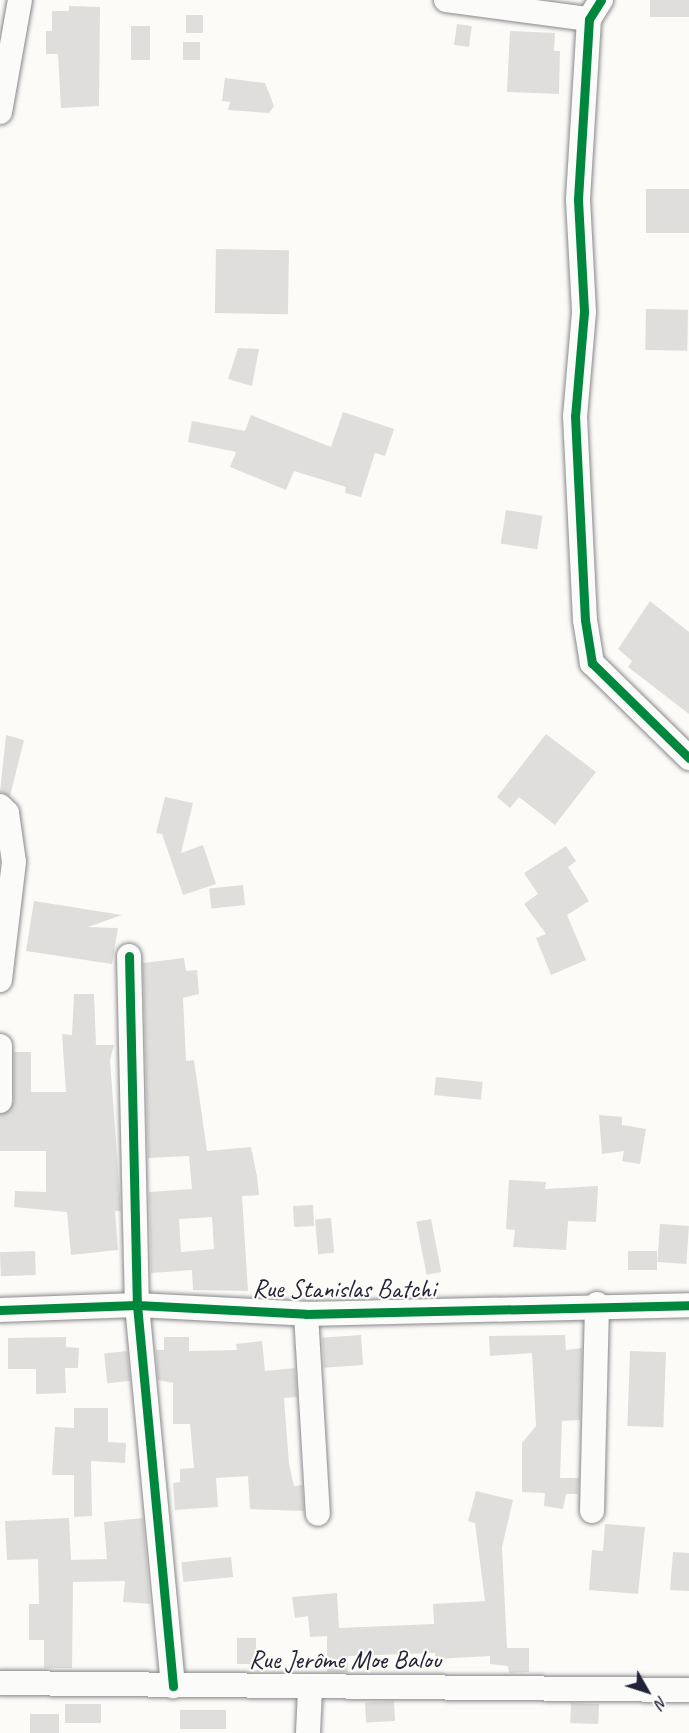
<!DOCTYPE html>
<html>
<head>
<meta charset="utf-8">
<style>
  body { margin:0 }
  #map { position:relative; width:689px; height:1733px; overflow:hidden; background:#fcfbf8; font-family:Caveat,sans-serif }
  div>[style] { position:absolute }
  .building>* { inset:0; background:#dfdedd; transform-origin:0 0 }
  .roads { filter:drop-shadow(0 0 2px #88888c) drop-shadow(0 0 2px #88888c) }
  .minor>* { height:24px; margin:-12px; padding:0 12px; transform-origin:12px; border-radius:12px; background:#fbfbf9 }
  .cycleway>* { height:9px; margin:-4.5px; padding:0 4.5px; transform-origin:4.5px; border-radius:4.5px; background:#00873e }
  span { translate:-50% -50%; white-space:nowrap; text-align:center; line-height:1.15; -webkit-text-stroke:4.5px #fdfcf7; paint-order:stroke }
  .street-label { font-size:26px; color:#22223b }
  .north { position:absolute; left:617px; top:1661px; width:60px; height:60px; -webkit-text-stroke:4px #fdfcf7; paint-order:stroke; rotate:129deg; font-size:16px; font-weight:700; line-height:24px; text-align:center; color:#22223b }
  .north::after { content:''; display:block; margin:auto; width:21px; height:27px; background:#22223b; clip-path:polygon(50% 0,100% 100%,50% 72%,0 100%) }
</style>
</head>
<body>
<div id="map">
  <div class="building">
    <div style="left:650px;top:0;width:39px;height:17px"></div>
    <div style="clip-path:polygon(69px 6px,100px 7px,99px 106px,61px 108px,58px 54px,46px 54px,46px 31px,52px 31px,52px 11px,69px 11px)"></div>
    <div style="left:186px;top:15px;width:17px;height:18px"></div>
    <div style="left:457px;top:24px;width:15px;height:21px;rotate:8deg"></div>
    <div style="left:131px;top:26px;width:19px;height:34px"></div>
    <div style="clip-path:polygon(510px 31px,555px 33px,554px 51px,560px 51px,559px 94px,507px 92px)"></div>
    <div style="left:200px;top:42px;width:18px;height:17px;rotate:90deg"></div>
    <div style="clip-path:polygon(225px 78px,265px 83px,274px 106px,269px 113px,228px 110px,230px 102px,222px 101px)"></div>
    <div style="left:646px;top:189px;width:43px;height:44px"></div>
    <div style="left:216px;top:249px;width:73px;height:64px;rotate:1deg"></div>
    <div style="left:646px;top:309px;width:42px;height:41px;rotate:1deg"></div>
    <div style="clip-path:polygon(238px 348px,259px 349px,252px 386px,228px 379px)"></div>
    <div style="clip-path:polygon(343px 412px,394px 429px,385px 456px,375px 453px,361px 497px,345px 493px,346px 487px,294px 471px,286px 490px,230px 467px,236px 452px,188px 442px,192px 421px,245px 431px,251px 415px,331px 447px)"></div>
    <div style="left:506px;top:510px;width:37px;height:34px;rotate:9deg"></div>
    <div style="clip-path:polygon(650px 601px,689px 632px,689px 714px,628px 667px,632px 661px,618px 649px)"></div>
    <div style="clip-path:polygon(546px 734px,596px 772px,555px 825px,519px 797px,510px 808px,497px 797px)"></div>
    <div style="clip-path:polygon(6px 735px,24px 740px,10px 796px,0 792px)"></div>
    <div style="clip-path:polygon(165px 797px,193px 803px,181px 853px,203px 845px,216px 884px,183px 895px,162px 834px,156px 833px)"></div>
    <div style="clip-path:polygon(566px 846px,576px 861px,568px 867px,589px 901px,567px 915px,586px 960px,551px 975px,536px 938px,546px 934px,524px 904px,538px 894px,524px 873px)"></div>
    <div style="left:243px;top:885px;width:20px;height:34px;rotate:84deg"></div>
    <div style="clip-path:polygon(34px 901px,122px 915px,88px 927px,118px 928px,112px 964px,26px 951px)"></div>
    <div style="clip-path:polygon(evenodd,184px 958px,186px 971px,197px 970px,199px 994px,183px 998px,186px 1061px,194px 1060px,207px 1151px,251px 1147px,257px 1176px,259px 1195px,242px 1196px,248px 1291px,193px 1290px,192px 1270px,151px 1273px,149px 1192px,192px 1189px,189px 1156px,148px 1158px,143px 963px,184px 958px,212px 1217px,214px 1249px,181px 1252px,179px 1219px,212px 1217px)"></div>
    <div style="clip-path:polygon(74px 994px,94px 994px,96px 1045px,114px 1045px,110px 1060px,121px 1211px,115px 1211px,118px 1250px,71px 1255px,67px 1212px,14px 1207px,15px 1191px,46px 1192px,46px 1151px,0 1151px,0 1115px,14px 1102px,14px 1052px,31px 1052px,31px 1092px,66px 1092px,62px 1034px,72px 1035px)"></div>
    <div style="left:436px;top:1077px;width:47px;height:18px;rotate:6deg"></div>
    <div style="clip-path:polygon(599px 1115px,622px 1117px,622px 1125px,646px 1129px,640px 1164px,622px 1161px,624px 1151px,602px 1154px)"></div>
    <div style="clip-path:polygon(509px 1180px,546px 1182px,545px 1189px,598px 1186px,596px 1222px,568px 1221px,566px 1250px,513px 1247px,515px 1230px,506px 1229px)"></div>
    <div style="left:313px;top:1205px;width:21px;height:20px;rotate:87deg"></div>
    <div style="left:331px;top:1218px;width:35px;height:16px;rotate:85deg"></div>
    <div style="left:431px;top:1219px;width:54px;height:15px;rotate:79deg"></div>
    <div style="left:660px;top:1224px;width:29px;height:38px;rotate:4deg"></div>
    <div style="left:35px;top:1251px;width:24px;height:35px;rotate:88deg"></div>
    <div style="left:628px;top:1251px;width:29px;height:19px"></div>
    <div style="left:361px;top:1335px;width:30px;height:39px;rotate:86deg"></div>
    <div style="clip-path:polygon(565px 1335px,566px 1350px,582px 1348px,580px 1420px,562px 1421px,560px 1478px,579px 1478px,578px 1494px,566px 1494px,563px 1509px,544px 1506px,545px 1493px,522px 1492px,522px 1443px,536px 1426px,532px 1353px,490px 1356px,489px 1336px)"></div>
    <div style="clip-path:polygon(66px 1337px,66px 1347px,79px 1348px,78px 1368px,65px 1368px,66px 1393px,36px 1394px,36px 1369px,8px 1369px,8px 1338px)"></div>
    <div style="clip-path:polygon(164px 1337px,189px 1337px,189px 1351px,237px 1350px,236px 1344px,262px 1341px,265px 1371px,295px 1368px,297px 1397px,284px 1398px,289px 1464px,294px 1486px,302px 1485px,304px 1511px,250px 1509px,248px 1476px,216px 1478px,218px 1507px,175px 1510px,173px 1483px,180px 1482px,180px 1469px,194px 1468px,190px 1424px,173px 1424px,173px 1383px,158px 1380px,156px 1350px,164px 1350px)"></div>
    <div style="left:127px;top:1351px;width:30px;height:23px;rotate:84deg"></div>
    <div style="left:630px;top:1351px;width:36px;height:75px;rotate:2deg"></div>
    <div style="clip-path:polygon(74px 1408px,108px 1408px,108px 1442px,126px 1443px,125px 1463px,91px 1461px,92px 1516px,74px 1517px,74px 1475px,52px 1475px,55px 1427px,74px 1428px)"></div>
    <div style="clip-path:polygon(476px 1491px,513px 1500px,502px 1547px,507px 1648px,529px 1648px,529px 1672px,509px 1673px,508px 1666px,490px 1664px,490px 1656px,436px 1659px,435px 1653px,348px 1656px,348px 1672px,327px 1672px,327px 1636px,310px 1637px,308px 1616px,295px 1618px,292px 1597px,337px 1593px,339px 1628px,434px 1624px,433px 1604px,485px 1601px,475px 1523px,468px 1521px)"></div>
    <div style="clip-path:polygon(69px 1518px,71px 1560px,107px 1559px,104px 1522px,143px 1518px,150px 1604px,123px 1602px,125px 1581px,73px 1582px,72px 1668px,44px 1668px,44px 1640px,29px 1640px,29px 1604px,39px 1604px,38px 1559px,7px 1560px,5px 1521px)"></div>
    <div style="clip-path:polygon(605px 1524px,645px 1527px,638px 1594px,589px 1590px,592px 1550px,603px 1551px)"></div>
    <div style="clip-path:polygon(673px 1552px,689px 1553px,689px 1591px,670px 1590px)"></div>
    <div style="left:231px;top:1557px;width:20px;height:50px;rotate:84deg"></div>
    <div style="left:237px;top:1638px;width:19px;height:26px"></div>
    <div style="left:394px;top:1701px;width:20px;height:29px;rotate:87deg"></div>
    <div style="left:571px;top:1703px;width:28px;height:20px;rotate:2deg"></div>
    <div style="left:65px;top:1704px;width:36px;height:19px"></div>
    <div style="left:180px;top:1710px;width:46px;height:19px"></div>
    <div style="left:30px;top:1714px;width:29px;height:19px"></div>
  </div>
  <div class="roads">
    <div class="minor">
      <div style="left:446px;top:0;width:144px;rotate:7.6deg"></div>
      <div style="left:601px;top:0;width:22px;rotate:122deg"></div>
      <div style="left:589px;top:19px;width:181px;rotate:93.5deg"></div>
      <div style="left:578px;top:200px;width:112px;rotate:86.9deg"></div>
      <div style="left:584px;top:312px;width:104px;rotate:94.9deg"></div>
      <div style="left:575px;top:416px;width:204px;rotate:87.2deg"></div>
      <div style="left:585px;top:620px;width:44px;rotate:80.8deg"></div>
      <div style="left:592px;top:663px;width:136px;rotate:44.4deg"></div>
      <div style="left:0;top:112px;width:114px;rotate:-79.9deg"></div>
      <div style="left:0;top:806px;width:10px;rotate:45deg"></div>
      <div style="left:7px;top:813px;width:49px;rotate:81.9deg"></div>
      <div style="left:14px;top:862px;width:119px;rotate:96.8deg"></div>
      <div style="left:129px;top:956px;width:349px;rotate:88.7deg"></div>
      <div style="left:137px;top:1305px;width:383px;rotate:84.6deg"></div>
      <div style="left:0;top:1046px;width:55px;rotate:90deg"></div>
      <div style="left:0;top:1310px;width:137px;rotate:-2.1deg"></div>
      <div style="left:137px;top:1305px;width:169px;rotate:3deg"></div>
      <div style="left:306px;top:1314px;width:383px;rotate:-1.3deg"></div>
      <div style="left:306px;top:1314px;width:200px;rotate:86.6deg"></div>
      <div style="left:592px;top:1511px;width:207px;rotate:-88.6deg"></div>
      <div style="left:0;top:1683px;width:689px;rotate:0.58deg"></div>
      <div style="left:308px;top:1733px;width:44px;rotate:-87.4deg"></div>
    </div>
  </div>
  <div class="cycleway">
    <div style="left:601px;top:0;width:22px;rotate:122deg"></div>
    <div style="left:589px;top:19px;width:181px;rotate:93.5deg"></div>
    <div style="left:578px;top:200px;width:112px;rotate:86.9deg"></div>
    <div style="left:584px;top:312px;width:104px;rotate:94.9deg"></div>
    <div style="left:575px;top:416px;width:204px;rotate:87.2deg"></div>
    <div style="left:585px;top:620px;width:44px;rotate:80.8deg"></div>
    <div style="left:592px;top:663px;width:136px;rotate:44.4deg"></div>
    <div style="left:129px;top:956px;width:349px;rotate:88.7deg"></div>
    <div style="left:137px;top:1305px;width:383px;rotate:84.6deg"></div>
    <div style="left:0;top:1310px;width:137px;rotate:-2.1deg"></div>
    <div style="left:137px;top:1305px;width:169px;rotate:3deg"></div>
    <div style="left:306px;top:1314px;width:383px;rotate:-1.3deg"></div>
  </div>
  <div class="street-label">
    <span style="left:344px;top:1289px">Rue Stanislas Batchi</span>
    <span style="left:345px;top:1660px">Rue Jerôme Moe Balou</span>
  </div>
  <div class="north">N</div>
</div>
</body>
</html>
